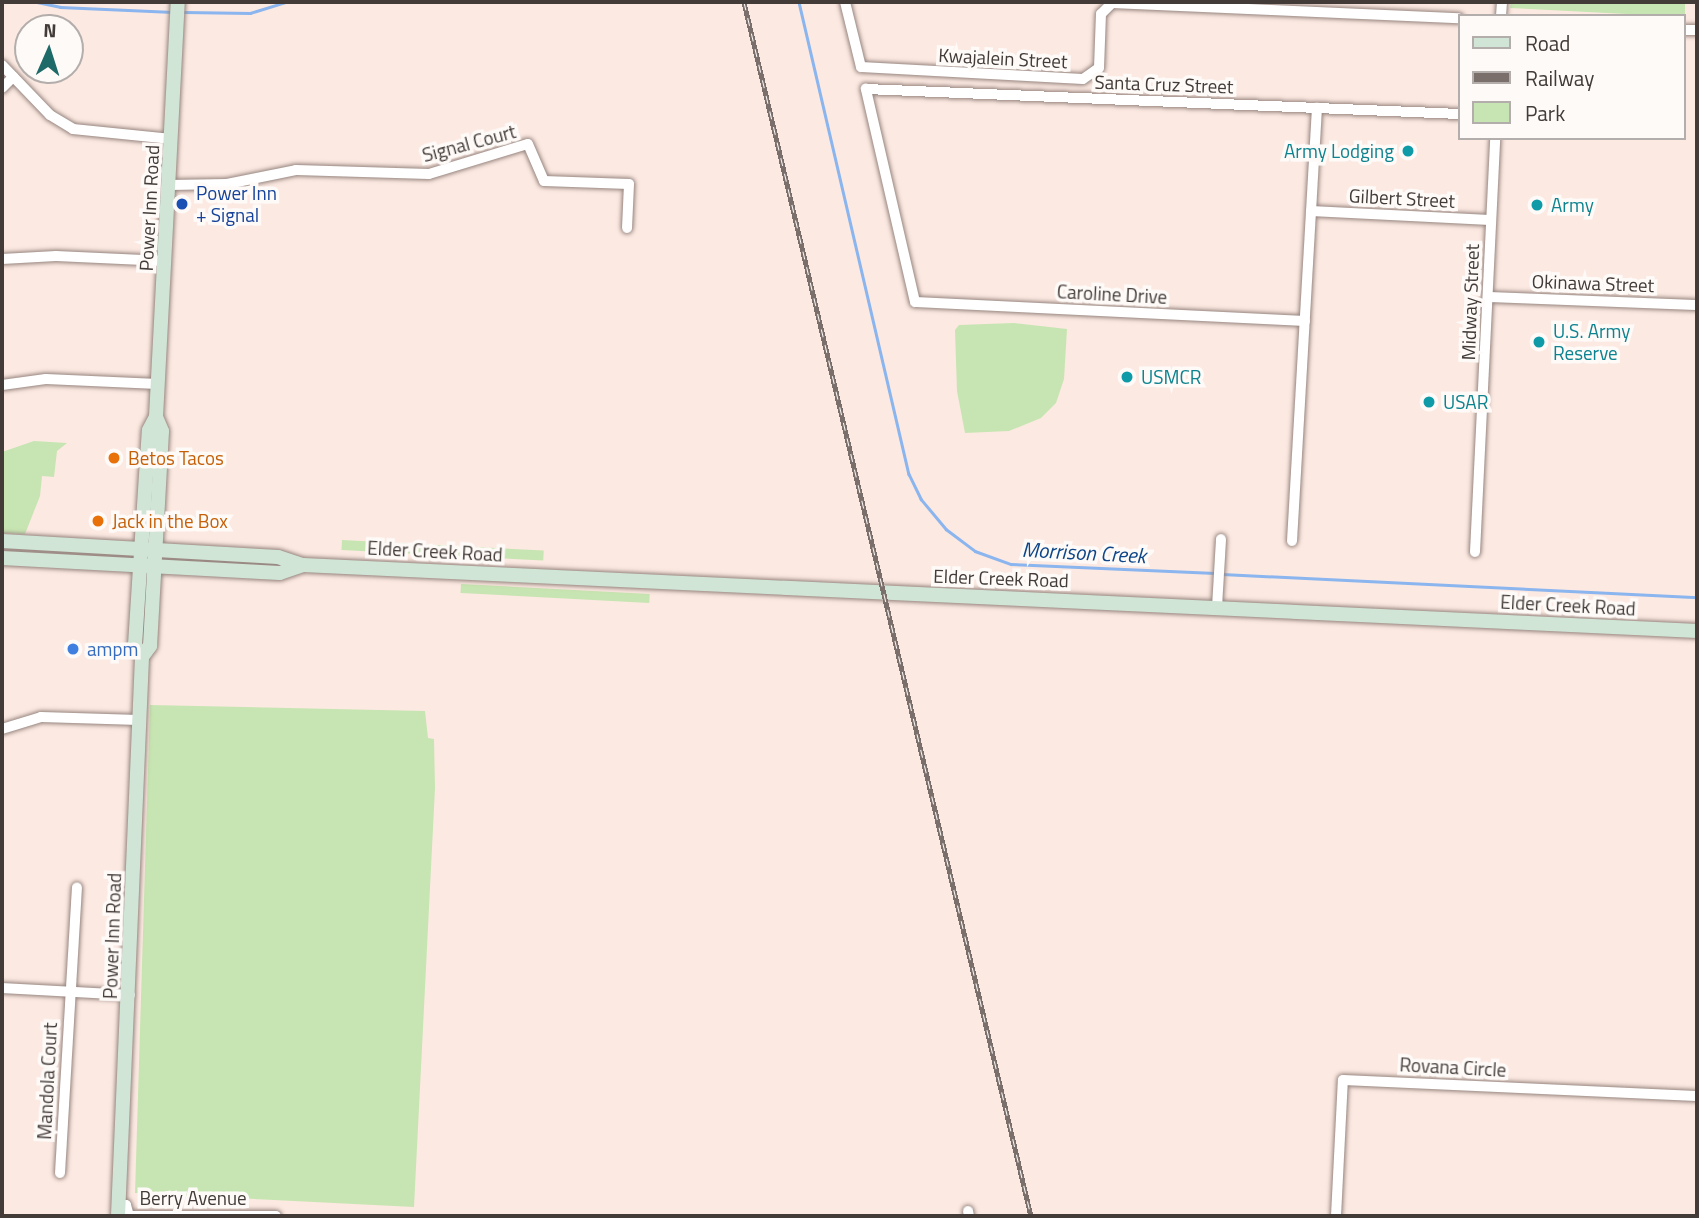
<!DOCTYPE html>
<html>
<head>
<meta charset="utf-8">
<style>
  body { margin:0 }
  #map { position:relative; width:1699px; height:1218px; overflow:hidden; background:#fce9e2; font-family:"Titillium Web",sans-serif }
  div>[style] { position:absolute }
  .green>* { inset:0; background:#c7e5b2; transform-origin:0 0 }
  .stream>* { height:2.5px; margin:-1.25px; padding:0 1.25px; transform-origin:1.25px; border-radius:1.25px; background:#8bb5ee }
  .roads { filter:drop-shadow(0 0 2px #96857f) drop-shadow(0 0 2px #96857f) }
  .street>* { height:10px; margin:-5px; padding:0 5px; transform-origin:5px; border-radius:5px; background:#fff }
  .secondary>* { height:14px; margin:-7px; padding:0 7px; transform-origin:7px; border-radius:7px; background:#d1e5d7 }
  .rail>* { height:5px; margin-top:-2.5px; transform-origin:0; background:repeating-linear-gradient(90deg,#fefaf8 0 8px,#7a6f6b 0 16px); box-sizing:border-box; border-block:2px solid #7a6f6b }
  .dots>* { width:19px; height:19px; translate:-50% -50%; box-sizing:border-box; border:4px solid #fefaf8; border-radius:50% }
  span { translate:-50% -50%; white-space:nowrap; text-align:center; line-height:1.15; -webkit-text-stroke:7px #fefaf8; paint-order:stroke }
  .street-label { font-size:19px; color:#423b38 }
  .culture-label { font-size:19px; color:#0d838f }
  .right { translate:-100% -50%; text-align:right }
  .left { translate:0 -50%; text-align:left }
  .transit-label { font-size:19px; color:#164399 }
  .food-label { font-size:19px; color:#c56008 }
  .shop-label { font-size:19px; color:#366cbe }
  .water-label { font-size:21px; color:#0e4688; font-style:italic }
  .frame { position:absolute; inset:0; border:4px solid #423b38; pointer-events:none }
  .legend { position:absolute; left:1458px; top:14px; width:228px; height:126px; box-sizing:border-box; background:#fefaf8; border:2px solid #b3aeab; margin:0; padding:9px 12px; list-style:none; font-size:21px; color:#423b38 }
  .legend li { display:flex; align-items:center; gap:14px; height:35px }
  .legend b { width:35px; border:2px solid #b3aeab }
  .north { position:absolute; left:14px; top:14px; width:70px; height:70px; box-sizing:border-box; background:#fefaf8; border:2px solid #b3aeab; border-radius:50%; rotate:3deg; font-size:19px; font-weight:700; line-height:28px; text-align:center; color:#423b38 }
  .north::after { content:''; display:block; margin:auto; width:24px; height:32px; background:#1d6a68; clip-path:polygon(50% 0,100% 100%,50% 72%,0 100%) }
</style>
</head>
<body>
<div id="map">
  <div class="green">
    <div style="clip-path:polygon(1511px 2px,1685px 2px,1685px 17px,1510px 8px)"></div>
    <div style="clip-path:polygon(1014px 323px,1067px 329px,1064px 379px,1056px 403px,1041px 418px,1009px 431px,965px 433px,957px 391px,955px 330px,959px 325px)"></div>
    <div style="clip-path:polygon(34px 441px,67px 443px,57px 451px,54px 477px,42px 476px,40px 496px,25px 534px,2px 533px,2px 452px)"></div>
    <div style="left:342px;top:540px;width:202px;height:10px;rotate:3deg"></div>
    <div style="left:461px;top:584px;width:189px;height:9px;rotate:3deg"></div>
    <div style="clip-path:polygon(150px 705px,425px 711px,428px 738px,434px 739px,435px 788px,414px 1207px,135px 1193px)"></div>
  </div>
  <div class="stream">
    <div style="left:37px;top:2px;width:24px;rotate:12deg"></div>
    <div style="left:60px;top:7px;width:113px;rotate:2.5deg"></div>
    <div style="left:799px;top:2px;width:485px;rotate:76.9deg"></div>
    <div style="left:909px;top:474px;width:28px;rotate:64deg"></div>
    <div style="left:921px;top:499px;width:39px;rotate:50deg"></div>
    <div style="left:946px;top:529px;width:36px;rotate:37deg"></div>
    <div style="left:975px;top:551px;width:38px;rotate:20deg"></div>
    <div style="left:1011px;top:564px;width:204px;rotate:2.5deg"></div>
    <div style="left:184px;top:12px;width:66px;rotate:0.9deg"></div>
    <div style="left:250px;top:13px;width:39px;rotate:-17deg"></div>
    <div style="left:1222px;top:574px;width:476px;rotate:2.8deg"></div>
  </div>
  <div class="roads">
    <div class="street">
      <div style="left:845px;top:2px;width:67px;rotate:76.2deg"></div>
      <div style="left:861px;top:67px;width:222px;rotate:3.1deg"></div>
      <div style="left:1083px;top:79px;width:19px;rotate:-35deg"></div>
      <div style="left:1099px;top:68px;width:54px;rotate:-87.9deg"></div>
      <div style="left:1101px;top:14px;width:16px;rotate:-45deg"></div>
      <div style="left:1112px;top:3px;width:347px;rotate:2.5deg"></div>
      <div style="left:1501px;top:16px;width:14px;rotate:-86deg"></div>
      <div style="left:1683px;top:30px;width:14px"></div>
      <div style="left:2px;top:65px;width:69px;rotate:46.2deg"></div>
      <div style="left:50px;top:115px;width:27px;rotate:31deg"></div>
      <div style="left:73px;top:129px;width:99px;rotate:5.8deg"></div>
      <div style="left:2px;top:88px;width:16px;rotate:-45deg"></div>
      <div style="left:169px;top:185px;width:58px;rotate:-1deg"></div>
      <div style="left:227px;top:184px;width:70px;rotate:-11.5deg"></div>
      <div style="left:296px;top:170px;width:133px;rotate:1.7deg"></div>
      <div style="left:429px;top:174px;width:103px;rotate:-16.9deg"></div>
      <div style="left:528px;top:144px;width:40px;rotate:66.6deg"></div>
      <div style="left:544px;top:181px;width:85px;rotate:2deg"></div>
      <div style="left:629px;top:184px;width:44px;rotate:92.6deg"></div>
      <div style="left:1311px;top:211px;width:179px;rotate:2.9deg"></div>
      <div style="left:2px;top:259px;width:54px;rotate:-3.2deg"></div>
      <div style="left:56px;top:256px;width:109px;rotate:2.6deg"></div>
      <div style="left:1488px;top:297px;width:209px;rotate:2.2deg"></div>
      <div style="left:1305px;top:321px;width:390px;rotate:-177.2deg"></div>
      <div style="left:915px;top:302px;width:219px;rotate:-103deg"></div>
      <div style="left:866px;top:89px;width:594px;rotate:2.41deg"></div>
      <div style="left:2px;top:385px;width:44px;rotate:-7.8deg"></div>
      <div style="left:46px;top:379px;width:112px;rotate:2.6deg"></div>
      <div style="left:1292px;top:541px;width:434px;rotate:-86.7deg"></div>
      <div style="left:1475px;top:552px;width:414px;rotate:-87.2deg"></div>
      <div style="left:1217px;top:607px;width:68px;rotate:-86.6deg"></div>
      <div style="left:2px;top:729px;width:41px;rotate:-17.1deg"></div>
      <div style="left:41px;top:717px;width:98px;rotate:1.8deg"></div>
      <div style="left:2px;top:988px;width:128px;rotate:3.1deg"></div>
      <div style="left:60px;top:1173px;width:286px;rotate:-86.6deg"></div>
      <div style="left:119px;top:1205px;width:7px"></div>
      <div style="left:126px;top:1205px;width:11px;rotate:75deg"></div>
      <div style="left:129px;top:1216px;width:147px"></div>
      <div style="left:968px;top:1211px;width:5px;rotate:79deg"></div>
      <div style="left:1336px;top:1216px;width:136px;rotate:-87.1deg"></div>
      <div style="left:1343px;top:1080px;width:354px;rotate:2.6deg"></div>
    </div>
    <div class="secondary">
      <div style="left:2px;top:541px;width:276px;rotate:3.3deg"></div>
      <div style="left:278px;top:557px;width:26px;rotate:18deg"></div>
      <div style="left:303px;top:565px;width:1396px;rotate:2.71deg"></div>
      <div style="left:2px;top:558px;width:278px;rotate:3.1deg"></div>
      <div style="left:280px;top:573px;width:24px;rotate:-19deg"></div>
      <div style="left:142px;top:657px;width:14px;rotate:-54deg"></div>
      <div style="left:150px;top:646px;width:215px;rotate:-86.8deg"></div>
      <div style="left:162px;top:431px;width:15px;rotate:-113deg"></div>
      <div style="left:156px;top:417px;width:416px;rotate:-87deg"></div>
      <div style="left:118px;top:1216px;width:560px;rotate:-87.54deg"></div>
      <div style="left:142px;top:657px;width:14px;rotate:-120deg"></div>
      <div style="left:135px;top:645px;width:215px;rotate:-86.3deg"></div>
      <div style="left:149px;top:430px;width:15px;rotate:-62deg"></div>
    </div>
  </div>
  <div class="rail">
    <div style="left:744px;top:2px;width:1247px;rotate:76.7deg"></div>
  </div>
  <div class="dots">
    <div style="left:1408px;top:151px;background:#0f9aa8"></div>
    <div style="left:182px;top:204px;background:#1a4fb4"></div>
    <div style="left:1537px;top:205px;background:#0f9aa8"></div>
    <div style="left:1539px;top:342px;background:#0f9aa8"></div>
    <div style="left:1127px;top:377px;background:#0f9aa8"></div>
    <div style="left:1429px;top:402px;background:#0f9aa8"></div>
    <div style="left:114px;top:458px;background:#e8710a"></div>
    <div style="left:98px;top:521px;background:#e8710a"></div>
    <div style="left:73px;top:649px;background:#3f7fe0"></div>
  </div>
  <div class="street-label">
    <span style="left:1003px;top:58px;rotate:3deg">Kwajalein Street</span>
    <span style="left:1164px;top:84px;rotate:2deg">Santa Cruz Street</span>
    <span style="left:469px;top:143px;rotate:-15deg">Signal Court</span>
    <span style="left:1402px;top:198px;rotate:3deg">Gilbert Street</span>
    <span style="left:149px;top:208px;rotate:-87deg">Power Inn Road</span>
    <span style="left:1593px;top:283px;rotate:2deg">Okinawa Street</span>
    <span style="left:1112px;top:294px;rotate:3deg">Caroline Drive</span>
    <span style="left:1470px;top:302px;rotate:-88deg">Midway Street</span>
    <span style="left:435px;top:551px;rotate:3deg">Elder Creek Road</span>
    <span style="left:1001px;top:578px;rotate:2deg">Elder Creek Road</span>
    <span style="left:1568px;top:605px;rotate:3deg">Elder Creek Road</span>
    <span style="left:112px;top:936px;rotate:-88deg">Power Inn Road</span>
    <span style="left:1453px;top:1067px;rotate:3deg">Rovana Circle</span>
    <span style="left:47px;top:1081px;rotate:-87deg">Mandola Court</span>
    <span style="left:193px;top:1198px">Berry Avenue</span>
  </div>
  <div class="culture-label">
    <span class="right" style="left:1394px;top:151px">Army Lodging</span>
    <span class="left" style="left:1551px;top:205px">Army</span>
    <span class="left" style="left:1553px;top:342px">U.S. Army<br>Reserve</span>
    <span class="left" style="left:1141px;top:377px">USMCR</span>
    <span class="left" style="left:1443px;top:402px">USAR</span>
  </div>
  <div class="transit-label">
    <span class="left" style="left:196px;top:204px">Power Inn<br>+ Signal</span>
  </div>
  <div class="food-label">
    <span class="left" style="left:128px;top:458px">Betos Tacos</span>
    <span class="left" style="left:112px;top:521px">Jack in the Box</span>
  </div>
  <div class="shop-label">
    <span class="left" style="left:87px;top:649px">ampm</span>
  </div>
  <div class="water-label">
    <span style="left:1084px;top:552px;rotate:3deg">Morrison Creek</span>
  </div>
  <div class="frame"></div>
  <ul class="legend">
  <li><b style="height:9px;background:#d1e5d7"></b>Road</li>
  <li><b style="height:9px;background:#7a6f6b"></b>Railway</li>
  <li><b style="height:19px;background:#c7e5b2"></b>Park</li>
  </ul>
  <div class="north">N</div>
</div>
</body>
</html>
